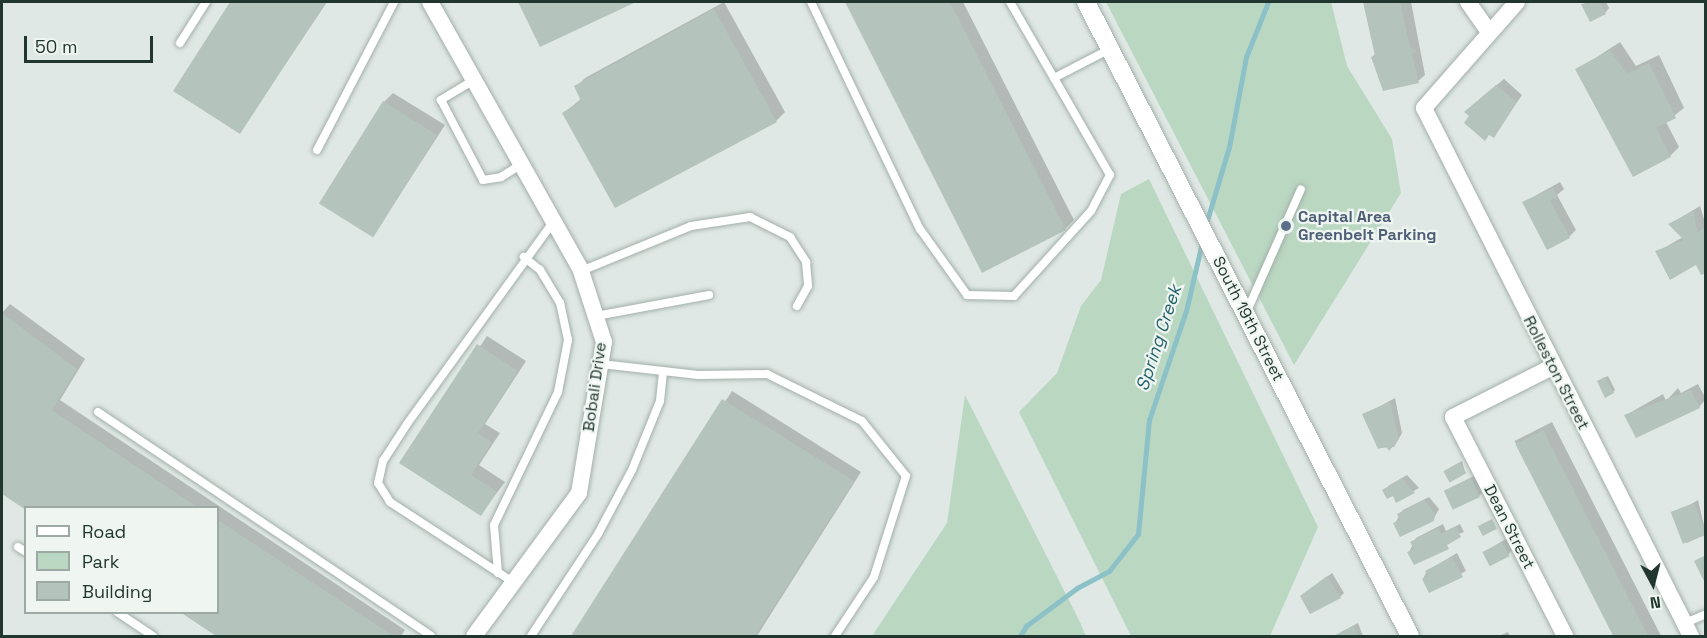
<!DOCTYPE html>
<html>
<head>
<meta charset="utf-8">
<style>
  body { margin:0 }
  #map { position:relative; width:1707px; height:638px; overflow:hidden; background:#dfe8e4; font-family:"Space Grotesk",sans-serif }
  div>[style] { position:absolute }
  .green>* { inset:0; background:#bad7c1 }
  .shadow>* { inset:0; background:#0003; transform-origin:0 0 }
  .stream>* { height:5px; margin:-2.5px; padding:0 2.5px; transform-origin:2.5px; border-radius:2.5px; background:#8cc1c8 }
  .building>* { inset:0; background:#b5c3bd; transform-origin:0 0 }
  .roads { filter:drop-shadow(0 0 2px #a3afaa) drop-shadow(0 0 2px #a3afaa) }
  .lane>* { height:8px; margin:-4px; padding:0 4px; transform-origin:4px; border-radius:4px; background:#fff }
  .street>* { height:16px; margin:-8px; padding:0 8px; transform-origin:8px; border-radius:8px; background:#fff }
  .secondary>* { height:18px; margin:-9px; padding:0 9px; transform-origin:9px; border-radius:9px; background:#fff }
  .dots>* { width:16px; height:16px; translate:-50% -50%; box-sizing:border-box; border:3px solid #eff6f2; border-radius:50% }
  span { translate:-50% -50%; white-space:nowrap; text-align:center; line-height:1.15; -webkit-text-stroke:4.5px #eff6f2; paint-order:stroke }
  .service-label { font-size:16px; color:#4e5e75; font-weight:700 }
  .left { translate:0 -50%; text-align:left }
  .street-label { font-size:16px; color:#223630 }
  .water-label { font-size:18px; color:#23626b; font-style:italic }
  .frame { position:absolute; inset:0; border:3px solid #223630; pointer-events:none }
  .legend { position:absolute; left:24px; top:506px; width:195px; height:108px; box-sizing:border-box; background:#eff6f2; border:2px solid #9da9a4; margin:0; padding:8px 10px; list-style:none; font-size:18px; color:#223630 }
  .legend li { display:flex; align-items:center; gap:12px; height:30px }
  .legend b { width:30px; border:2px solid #9da9a4 }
  .north { position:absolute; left:1623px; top:554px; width:60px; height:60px; -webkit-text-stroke:4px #eff6f2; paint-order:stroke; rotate:173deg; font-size:16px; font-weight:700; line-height:24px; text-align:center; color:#223630 }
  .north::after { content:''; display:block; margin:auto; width:21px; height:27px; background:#223630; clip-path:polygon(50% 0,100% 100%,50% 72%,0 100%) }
  .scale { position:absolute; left:24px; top:36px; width:129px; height:27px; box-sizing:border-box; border:3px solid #223630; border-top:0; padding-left:8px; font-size:18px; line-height:21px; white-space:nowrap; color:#223630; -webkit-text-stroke:4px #eff6f2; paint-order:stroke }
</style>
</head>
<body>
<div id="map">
  <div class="green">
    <div style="clip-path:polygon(1106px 2px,1331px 2px,1347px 66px,1392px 139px,1401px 193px,1294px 365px)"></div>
    <div style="clip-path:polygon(1149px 179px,1318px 527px,1270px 636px,1131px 636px,1019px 412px,1057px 373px,1081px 306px,1101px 280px,1121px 194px)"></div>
    <div style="clip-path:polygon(965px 395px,1079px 620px,1086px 636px,872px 636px,947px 523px)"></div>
  </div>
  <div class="shadow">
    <div style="clip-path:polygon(232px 2px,327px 2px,240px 132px,175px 91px)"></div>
    <div style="clip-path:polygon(519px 2px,632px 2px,541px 45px)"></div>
    <div style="clip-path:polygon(724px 2px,785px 112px,776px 121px,564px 113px,582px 98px,576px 87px,585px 78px)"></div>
    <div style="clip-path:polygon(847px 2px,963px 2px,1074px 220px,1065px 229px,982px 271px)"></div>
    <div style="clip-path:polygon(1365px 2px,1411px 2px,1425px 75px,1418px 81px,1372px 57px,1376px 53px)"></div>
    <div style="clip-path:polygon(1586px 2px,1606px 2px,1609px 8px,1605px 13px,1583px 5px)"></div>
    <div style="clip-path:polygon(1620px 42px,1636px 66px,1659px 55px,1684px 108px,1666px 122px,1679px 147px,1670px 156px,1577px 70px)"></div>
    <div style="clip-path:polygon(1504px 79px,1522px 95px,1494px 136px,1471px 116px,1473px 105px)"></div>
    <div style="clip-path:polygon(393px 93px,445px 125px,373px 236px,384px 102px)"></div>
    <div style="clip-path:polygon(1560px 182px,1564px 189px,1557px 195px,1576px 230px,1569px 237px,1524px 202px)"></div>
    <div style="clip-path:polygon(1700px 206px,1706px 226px,1706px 271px,1697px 263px,1657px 252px,1683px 237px,1670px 224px)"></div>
    <div style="clip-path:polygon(10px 304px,85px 359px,60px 400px,405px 630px,401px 636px,219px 636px,183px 612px,218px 612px,218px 508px,26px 508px,2px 492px,2px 313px)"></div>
    <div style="clip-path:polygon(487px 336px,526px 361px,485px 424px,500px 433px,479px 465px,505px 482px,481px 514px,402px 462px)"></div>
    <div style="clip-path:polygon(1608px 376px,1615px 390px,1613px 392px,1600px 380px)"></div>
    <div style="clip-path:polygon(1698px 384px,1706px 399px,1699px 407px,1626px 415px,1663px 394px,1666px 401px,1678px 388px,1681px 393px)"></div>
    <div style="clip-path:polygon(732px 391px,861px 472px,757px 636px,573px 636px)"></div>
    <div style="clip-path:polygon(1395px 398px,1402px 433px,1394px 447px,1379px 448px,1364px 415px)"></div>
    <div style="left:1552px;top:422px;width:240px;height:42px;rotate:63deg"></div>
    <div style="clip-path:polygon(1462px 461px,1465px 472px,1447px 470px)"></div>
    <div style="clip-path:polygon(1407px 475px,1419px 488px,1397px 501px,1388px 486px)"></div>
    <div style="clip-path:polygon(1476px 475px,1483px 492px,1479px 496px,1446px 490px)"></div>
    <div style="clip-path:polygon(1429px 497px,1439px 509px,1433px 520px,1395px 523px,1403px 510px)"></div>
    <div style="clip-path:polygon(1698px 500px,1706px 534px,1687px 543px,1673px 515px)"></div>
    <div style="clip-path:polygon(1443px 524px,1446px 531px,1460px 524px,1464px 532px,1409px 552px,1416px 538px)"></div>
    <div style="clip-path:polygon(1506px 539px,1512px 550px,1508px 555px,1484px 552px)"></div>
    <div style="clip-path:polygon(1457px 553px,1466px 571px,1429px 591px,1423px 579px,1427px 571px)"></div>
    <div style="clip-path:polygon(1332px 573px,1344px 593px,1340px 597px,1307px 592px)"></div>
    <div style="clip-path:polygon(1358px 623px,1363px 636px,1337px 636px,1341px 632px)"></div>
    <div style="clip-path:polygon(1508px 632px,1510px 636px,1499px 636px)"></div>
  </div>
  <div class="stream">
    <div style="left:1206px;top:224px;width:80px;rotate:-73.4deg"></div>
    <div style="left:1229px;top:147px;width:92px;rotate:-79.3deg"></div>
    <div style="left:1246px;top:57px;width:59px;rotate:-68.2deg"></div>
    <div style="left:1020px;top:636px;width:12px;rotate:-59deg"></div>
    <div style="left:1026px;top:626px;width:64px;rotate:-36.7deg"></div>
    <div style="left:1077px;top:588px;width:36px;rotate:-28deg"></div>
    <div style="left:1109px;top:571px;width:47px;rotate:-51.9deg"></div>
    <div style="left:1138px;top:534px;width:115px;rotate:-84.5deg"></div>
    <div style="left:1149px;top:420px;width:115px;rotate:-71.3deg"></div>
    <div style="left:1186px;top:311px;width:71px;rotate:-76.9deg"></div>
  </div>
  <div class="building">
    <div style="clip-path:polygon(230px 2px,326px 2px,240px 134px,173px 91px)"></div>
    <div style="clip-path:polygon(518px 2px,636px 2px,540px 47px)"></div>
    <div style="clip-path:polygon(845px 2px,950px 2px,1066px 230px,982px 273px)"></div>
    <div style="clip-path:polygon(1363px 2px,1400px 2px,1410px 47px,1417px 52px,1412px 53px,1419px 83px,1383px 91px,1371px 57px,1375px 56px)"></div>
    <div style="clip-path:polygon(1599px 2px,1606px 14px,1590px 22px,1581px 4px)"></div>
    <div style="clip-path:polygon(714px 9px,777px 122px,615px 208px,562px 113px,581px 101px,574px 86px)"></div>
    <div style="clip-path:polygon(1610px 50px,1627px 74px,1649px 63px,1676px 118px,1656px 128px,1671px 157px,1633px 177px,1575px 69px)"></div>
    <div style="clip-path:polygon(1496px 85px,1517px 102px,1494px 138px,1489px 135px,1485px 141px,1464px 123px,1469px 116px,1464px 112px)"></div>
    <div style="left:383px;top:101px;width:64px;height:121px;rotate:32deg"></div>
    <div style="clip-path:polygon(1553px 188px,1558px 197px,1550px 200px,1570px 238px,1547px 250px,1522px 202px)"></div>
    <div style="clip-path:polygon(1694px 211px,1697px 233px,1706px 226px,1706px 273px,1701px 275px,1696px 265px,1670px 280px,1655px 251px,1684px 240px,1668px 224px)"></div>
    <div style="clip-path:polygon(2px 313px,77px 369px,52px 410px,199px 508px,26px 510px,2px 494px)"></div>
    <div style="clip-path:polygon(477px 344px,518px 371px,478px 433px,492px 442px,471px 475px,497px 492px,481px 516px,399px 463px)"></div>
    <div style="clip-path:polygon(1605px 377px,1614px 393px,1605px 398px,1597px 381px)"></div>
    <div style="clip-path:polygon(1691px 390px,1700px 408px,1636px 438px,1624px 415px)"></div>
    <div style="clip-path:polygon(722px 399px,854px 481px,755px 636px,571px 636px)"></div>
    <div style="clip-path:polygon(1390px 402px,1399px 439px,1389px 451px,1386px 446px,1378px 449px,1362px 414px)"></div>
    <div style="left:1543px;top:430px;width:231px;height:31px;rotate:63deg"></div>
    <div style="left:1460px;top:462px;width:13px;height:19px;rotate:61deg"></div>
    <div style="clip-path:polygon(1402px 478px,1415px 493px,1396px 503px,1393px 496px,1387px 499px,1382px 490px)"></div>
    <div style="left:1471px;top:478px;width:21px;height:30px;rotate:65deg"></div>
    <div style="clip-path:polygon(1424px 500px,1435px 513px,1434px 521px,1400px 537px,1393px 523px,1400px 520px,1397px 514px)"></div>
    <div style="left:1694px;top:503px;width:34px;height:25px;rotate:69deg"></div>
    <div style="left:1492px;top:519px;width:11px;height:16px;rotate:63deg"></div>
    <div style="clip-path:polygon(218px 520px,393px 636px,216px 636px,180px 612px,218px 612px)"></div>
    <div style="clip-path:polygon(1456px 527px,1461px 537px,1447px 545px,1449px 549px,1414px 565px,1407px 552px,1414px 549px,1410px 542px,1438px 528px,1441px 534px)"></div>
    <div style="left:1502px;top:542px;width:16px;height:22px;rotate:63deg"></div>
    <div style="clip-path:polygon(1706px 555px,1706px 585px,1694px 561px)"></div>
    <div style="clip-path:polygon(1452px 557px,1463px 577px,1429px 593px,1422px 579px,1428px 576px,1425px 571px)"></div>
    <div style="clip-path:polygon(1327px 576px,1341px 598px,1310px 614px,1300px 596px)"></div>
    <div style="clip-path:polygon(1354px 626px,1359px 636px,1333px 636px)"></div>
  </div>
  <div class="roads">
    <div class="lane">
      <div style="left:811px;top:2px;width:252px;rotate:64.4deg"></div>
      <div style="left:920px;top:229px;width:81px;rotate:54.5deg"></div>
      <div style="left:967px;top:295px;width:47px;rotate:1.2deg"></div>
      <div style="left:1014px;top:296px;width:115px;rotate:-47.8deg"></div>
      <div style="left:1091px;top:211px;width:41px;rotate:-62.2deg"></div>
      <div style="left:1110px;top:175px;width:112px;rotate:-120deg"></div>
      <div style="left:1010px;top:2px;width:88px;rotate:59.9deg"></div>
      <div style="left:1054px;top:78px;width:63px;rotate:-27.4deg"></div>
      <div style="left:180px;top:43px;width:49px;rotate:-57.6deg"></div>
      <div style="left:474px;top:80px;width:39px;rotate:149deg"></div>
      <div style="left:441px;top:100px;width:90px;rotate:62.3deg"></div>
      <div style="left:483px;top:180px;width:18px;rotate:-9deg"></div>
      <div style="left:501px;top:177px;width:25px;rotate:-32deg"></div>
      <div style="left:317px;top:150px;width:167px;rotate:-62.5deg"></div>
      <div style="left:581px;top:271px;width:119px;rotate:-22.2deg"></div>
      <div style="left:691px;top:226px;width:60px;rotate:-8.7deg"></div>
      <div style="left:750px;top:217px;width:45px;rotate:26.6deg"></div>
      <div style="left:790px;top:237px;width:30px;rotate:57deg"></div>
      <div style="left:806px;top:262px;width:24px;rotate:85deg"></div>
      <div style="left:808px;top:286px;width:23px;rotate:119deg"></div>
      <div style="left:1247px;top:311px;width:133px;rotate:-66.1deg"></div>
      <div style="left:596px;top:316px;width:115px;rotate:-10.5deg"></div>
      <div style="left:601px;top:364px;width:98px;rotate:6.5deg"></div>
      <div style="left:698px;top:375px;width:69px;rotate:-0.8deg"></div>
      <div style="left:767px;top:374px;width:106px;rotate:26.3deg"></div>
      <div style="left:862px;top:421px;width:70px;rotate:51.3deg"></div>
      <div style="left:906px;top:476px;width:106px;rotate:107.6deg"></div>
      <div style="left:874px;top:577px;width:71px;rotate:123.5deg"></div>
      <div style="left:98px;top:412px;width:401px;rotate:33.9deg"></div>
      <div style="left:18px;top:547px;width:9px;rotate:32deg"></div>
      <div style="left:498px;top:573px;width:48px;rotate:-94.8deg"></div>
      <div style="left:494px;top:525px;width:148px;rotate:-64.3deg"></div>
      <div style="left:558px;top:392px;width:53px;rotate:-79.1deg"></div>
      <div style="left:568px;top:340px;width:38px;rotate:-102deg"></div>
      <div style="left:560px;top:303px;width:39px;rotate:-121deg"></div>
      <div style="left:540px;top:270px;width:21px;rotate:-141deg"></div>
      <div style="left:513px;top:582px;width:147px;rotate:-147deg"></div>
      <div style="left:390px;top:502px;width:22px;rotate:-122deg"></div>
      <div style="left:378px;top:483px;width:23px;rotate:-77deg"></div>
      <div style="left:383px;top:461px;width:44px;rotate:-57deg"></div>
      <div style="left:407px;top:424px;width:251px;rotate:-54.1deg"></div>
      <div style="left:117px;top:612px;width:43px;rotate:33.7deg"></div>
      <div style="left:1685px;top:623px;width:23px;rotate:-23deg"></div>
      <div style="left:531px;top:636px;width:122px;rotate:-56.7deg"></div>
      <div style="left:598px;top:534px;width:72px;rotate:-62deg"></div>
      <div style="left:632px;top:470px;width:74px;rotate:-67.9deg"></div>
      <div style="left:660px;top:401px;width:30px;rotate:-84deg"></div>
    </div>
    <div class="street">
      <div style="left:430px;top:2px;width:305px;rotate:60.6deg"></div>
      <div style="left:580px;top:268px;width:78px;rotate:72deg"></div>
      <div style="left:604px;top:342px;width:153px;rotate:99.4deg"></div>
      <div style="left:579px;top:493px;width:177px;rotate:126.3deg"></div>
      <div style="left:1468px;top:2px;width:37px;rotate:55deg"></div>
      <div style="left:1517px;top:2px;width:141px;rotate:131.3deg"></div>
      <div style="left:1424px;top:108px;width:592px;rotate:63.18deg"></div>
      <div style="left:1552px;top:367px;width:111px;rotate:153.2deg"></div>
      <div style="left:1453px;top:417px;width:246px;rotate:62.9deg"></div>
    </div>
    <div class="secondary">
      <div style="left:1086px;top:2px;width:712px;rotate:62.93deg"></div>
    </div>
  </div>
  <div class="dots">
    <div style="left:1286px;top:226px;background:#5c6f8a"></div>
  </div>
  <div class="service-label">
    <span class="left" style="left:1298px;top:226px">Capital Area<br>Greenbelt Parking</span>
  </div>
  <div class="street-label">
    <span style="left:1248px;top:319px;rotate:63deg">South 19th Street</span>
    <span style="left:1556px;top:373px;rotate:63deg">Rolleston Street</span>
    <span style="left:595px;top:387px;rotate:-82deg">Bobali Drive</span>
    <span style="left:1509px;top:527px;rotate:63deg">Dean Street</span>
  </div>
  <div class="water-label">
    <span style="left:1159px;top:338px;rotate:-72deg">Spring Creek</span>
  </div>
  <div class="frame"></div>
  <ul class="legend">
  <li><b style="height:8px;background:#fff"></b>Road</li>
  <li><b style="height:16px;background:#bad7c1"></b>Park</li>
  <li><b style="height:16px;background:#b5c3bd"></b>Building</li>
  </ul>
  <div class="north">N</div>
  <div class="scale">50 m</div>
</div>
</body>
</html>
